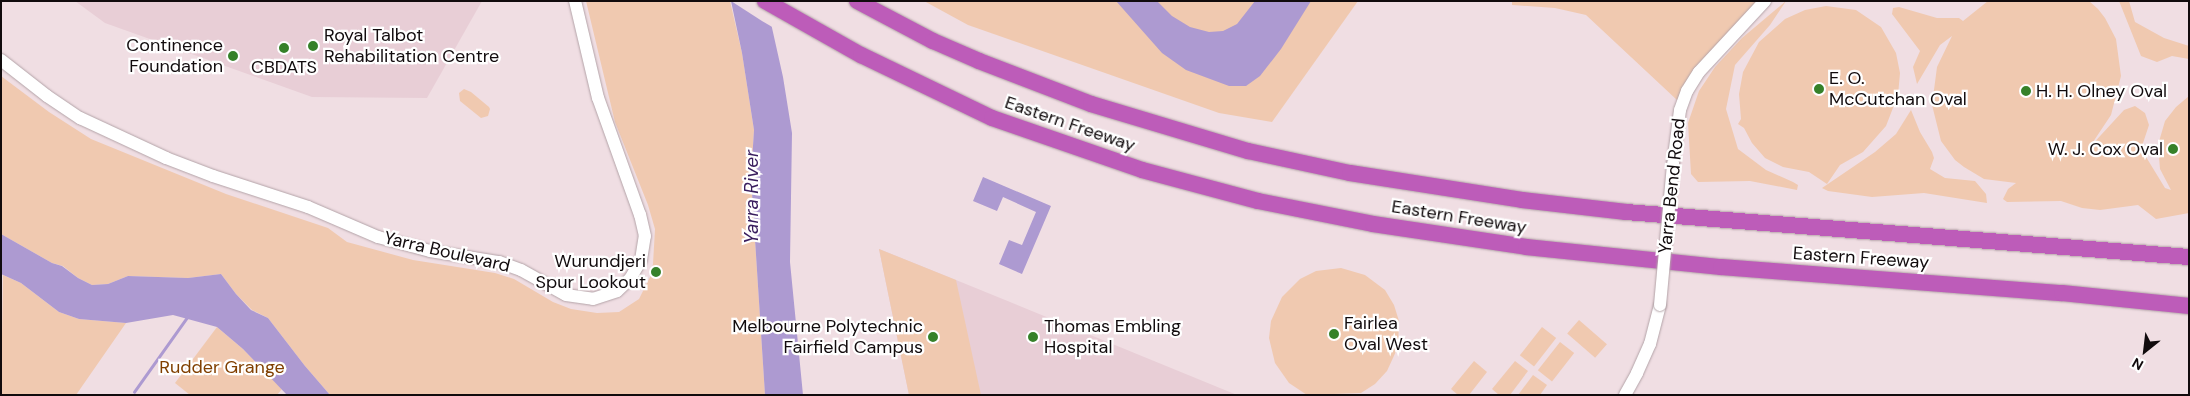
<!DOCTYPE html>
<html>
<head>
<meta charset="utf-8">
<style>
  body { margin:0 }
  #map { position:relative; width:2190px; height:396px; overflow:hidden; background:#f0dee3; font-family:"DM Sans",sans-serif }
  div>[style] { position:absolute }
  .built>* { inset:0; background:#e8ced6 }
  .green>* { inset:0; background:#f0c9b0; transform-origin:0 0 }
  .water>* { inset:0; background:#ad9ad1 }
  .pier>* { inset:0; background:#f0dee3 }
  .stream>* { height:2.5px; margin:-1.25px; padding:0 1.25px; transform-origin:1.25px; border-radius:1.25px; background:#ad9ad1 }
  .roads { filter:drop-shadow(0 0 1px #b3a3a8) drop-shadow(0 0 1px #b3a3a8) }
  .secondary>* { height:12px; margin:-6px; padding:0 6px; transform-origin:6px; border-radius:6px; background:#fff }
  .highway>* { height:16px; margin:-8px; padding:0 8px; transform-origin:8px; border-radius:8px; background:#bd5cb9 }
  .bridges { filter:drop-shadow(0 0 1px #b3a3a8) drop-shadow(0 0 1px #b3a3a8) }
  .secondary-bridge>* { height:12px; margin:-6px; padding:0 6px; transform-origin:6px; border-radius:6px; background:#fff }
  .dots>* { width:14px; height:14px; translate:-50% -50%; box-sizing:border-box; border:2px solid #fff; border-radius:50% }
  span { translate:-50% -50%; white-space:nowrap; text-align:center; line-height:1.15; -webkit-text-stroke:4.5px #fff; paint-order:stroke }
  .poi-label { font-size:18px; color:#110b0d }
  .left { translate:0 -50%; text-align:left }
  .right { translate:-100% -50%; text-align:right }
  .street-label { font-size:18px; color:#110b0d }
  .park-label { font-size:18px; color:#803f00 }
  .water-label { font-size:19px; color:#391d5e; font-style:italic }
  .frame { position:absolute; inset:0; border:2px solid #110b0d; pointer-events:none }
  .north { position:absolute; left:2120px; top:326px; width:50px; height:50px; -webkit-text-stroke:4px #fff; paint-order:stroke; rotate:209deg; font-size:14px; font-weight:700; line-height:20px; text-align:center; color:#110b0d }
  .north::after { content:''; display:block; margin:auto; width:18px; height:22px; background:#110b0d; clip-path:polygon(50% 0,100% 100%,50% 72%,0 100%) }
</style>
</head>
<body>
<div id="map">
  <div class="built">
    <div style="clip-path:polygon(75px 1px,482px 1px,427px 98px,312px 97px,105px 23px)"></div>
    <div style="clip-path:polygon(879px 249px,956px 280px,1237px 395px,909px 395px)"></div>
  </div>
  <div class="green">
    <div style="clip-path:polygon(586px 1px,730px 1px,742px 53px,754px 130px,751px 177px,765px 395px,330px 395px,305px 366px,268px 318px,252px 310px,236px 294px,221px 274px,188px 278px,128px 276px,108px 284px,92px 285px,78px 278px,63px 266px,52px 263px,1px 234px,1px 76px,49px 112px,91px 139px,226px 194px,328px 228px,347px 242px,413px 260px,495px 273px,514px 279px,553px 302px,571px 309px,597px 313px,619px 312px,639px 299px,650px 277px,653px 264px,655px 229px,648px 205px,615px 122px)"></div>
    <div style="clip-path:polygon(924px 1px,1358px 1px,1272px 122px,1219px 113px,968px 25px)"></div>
    <div style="clip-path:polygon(1512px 1px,1765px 1px,1687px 91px,1677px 100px,1586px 15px,1555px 8px,1512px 5px)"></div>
    <div style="clip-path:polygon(1786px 1px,1770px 25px,1735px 65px,1726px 109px,1738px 149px,1766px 170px,1793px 182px,1798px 185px,1797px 190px,1750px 181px,1698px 182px,1691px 174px,1688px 123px,1699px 91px,1715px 67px,1742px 38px)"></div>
    <div style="clip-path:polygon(1988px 1px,2089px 1px,2098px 9px,2105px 18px,2116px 39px,2121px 76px,2111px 115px,2089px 148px,2124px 110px,2135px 106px,2145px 113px,2149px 125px,2142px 146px,2143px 152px,2165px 188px,2171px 190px,2160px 169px,2158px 145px,2165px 121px,2176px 107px,2189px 96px,2189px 213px,2156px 219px,2138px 205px,2100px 210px,2082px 208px,2061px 201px,2007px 202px,2003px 199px,2008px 189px,2016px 183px,1984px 179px,1964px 167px,1955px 160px,1941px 141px,1932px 105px,1937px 67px,1952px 36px,1940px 45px,1917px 84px,1913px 67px,1920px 51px,1892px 14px,1893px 8px,1899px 7px,1937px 18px,1959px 18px,1963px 21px)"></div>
    <div style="clip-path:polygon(2119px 1px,2129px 1px,2135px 22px,2164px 38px,2189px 46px,2189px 59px,2172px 56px,2157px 62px,2141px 56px)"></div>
    <div style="clip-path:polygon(1826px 6px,1856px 10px,1881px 27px,1896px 53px,1900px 73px,1898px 95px,1886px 126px,1863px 152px,1840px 165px,1827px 184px,1809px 172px,1783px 167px,1765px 158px,1752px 143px,1744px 128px,1738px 124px,1741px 119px,1739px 94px,1743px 72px,1759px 42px,1785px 19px,1805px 10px)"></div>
    <div style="clip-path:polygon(464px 89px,471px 92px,489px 107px,490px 109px,488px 116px,481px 118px,460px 101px,459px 93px)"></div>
    <div style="clip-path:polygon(1911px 110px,1920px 132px,1932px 152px,1934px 158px,1930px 169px,1945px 178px,1975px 181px,1986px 194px,1987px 203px,1924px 193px,1872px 197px,1828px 191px,1822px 188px,1875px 152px,1896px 134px)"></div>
    <div style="clip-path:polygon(879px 249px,956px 280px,981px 395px,909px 395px)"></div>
    <div style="clip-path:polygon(1341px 268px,1365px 275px,1385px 290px,1394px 305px,1399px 321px,1398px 347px,1387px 371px,1375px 384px,1361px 393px,1307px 395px,1289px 383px,1275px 363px,1269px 338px,1271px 321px,1282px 297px,1300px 279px,1316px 271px)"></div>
    <div style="clip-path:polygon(3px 275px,21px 283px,59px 312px,79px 319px,126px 323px,76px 395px,1px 395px)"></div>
    <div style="left:1579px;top:320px;width:37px;height:18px;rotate:41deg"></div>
    <div style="clip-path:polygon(217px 327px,243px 349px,282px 389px,277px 395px,190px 395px,175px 383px)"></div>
    <div style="left:1542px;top:327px;width:18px;height:36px;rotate:38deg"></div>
    <div style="left:1560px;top:342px;width:18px;height:36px;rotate:38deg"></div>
    <div style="clip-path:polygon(1474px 361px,1487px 372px,1469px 395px,1458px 395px,1451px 389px)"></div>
    <div style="clip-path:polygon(1515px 361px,1528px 371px,1510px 395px,1499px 395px,1492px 389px)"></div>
    <div style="clip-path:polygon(1533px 375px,1547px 385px,1540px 395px,1518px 395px)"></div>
  </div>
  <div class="water">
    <div style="clip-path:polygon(731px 1px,766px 1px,783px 77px,792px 133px,790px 262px,803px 395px,765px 395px,751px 177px,754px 130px,742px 53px)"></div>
    <div style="clip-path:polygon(1116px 1px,1157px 1px,1172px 16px,1190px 27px,1209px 32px,1223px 31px,1237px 24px,1255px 1px,1311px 1px,1281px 49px,1260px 76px,1246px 86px,1229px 86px,1186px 70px,1162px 53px)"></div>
    <div style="clip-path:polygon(983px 177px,1051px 206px,1022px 274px,999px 264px,1009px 240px,1022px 245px,1036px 212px,1003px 197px,997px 211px,973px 201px)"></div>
    <div style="clip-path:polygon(1px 234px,52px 263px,62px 266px,78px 278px,92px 285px,108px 284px,128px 276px,188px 278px,221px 274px,236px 294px,251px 310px,268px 318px,305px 366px,330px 395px,287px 395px,243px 349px,217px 327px,173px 315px,126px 323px,79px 319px,59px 312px,21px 283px,1px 274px)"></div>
  </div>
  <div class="pier">
    <div style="clip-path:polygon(731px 1px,769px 1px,774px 28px,762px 21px)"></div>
  </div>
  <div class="stream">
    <div style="left:134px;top:392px;width:93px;rotate:-54.6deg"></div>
  </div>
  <div class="roads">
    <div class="secondary">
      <div style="left:1px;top:60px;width:58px;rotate:38deg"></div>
      <div style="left:47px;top:96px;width:40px;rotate:34deg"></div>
      <div style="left:80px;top:118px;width:95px;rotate:24.9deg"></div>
      <div style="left:166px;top:158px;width:50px;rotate:21deg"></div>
      <div style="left:213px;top:176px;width:100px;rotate:18.1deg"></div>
      <div style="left:308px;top:207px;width:76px;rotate:23.2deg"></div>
      <div style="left:378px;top:237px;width:54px;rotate:15.1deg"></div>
      <div style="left:430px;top:251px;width:70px;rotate:9.1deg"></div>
      <div style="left:499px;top:262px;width:23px;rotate:20deg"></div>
      <div style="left:521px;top:270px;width:51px;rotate:29.1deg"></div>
      <div style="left:566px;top:295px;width:27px;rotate:8deg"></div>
      <div style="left:593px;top:299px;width:25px;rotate:-18deg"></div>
      <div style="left:617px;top:291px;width:18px;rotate:-43deg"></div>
      <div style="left:630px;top:279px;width:22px;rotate:-60deg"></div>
      <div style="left:641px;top:260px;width:24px;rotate:-81deg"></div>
      <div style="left:645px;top:236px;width:22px;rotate:-103deg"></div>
      <div style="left:640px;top:215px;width:124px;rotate:-109.7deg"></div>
      <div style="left:598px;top:98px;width:100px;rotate:-103.3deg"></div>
      <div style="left:1673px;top:164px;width:54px;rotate:-82.6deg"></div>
      <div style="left:1680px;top:110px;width:20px;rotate:-70deg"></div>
      <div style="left:1687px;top:91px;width:22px;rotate:-58deg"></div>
      <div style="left:1699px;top:72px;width:97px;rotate:-47.1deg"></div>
      <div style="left:1625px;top:395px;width:25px;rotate:-61deg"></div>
      <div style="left:1637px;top:373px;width:32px;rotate:-66deg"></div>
      <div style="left:1650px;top:344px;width:40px;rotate:-75.6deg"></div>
    </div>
    <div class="highway">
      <div style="left:765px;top:1px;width:110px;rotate:29.4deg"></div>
      <div style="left:861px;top:55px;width:145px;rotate:25.7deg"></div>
      <div style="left:992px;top:118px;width:159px;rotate:19.1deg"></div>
      <div style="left:1142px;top:170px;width:120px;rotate:15deg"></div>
      <div style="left:1258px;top:201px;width:117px;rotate:11.3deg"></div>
      <div style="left:1373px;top:224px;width:155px;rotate:8.5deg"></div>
      <div style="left:1526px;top:247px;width:196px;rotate:5.9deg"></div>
      <div style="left:1721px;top:267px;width:342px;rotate:4.4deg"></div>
      <div style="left:2062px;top:293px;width:128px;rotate:5.8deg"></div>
      <div style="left:857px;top:1px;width:86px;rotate:27.8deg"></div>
      <div style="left:933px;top:41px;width:50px;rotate:23.5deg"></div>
      <div style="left:979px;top:61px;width:120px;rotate:21deg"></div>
      <div style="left:1091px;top:104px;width:164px;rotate:16.7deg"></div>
      <div style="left:1248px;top:151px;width:104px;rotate:12.2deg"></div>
      <div style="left:1350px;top:173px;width:174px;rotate:8.9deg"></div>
      <div style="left:1522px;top:200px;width:105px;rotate:6.6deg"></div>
      <div style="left:1626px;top:212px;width:565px;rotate:4.57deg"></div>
    </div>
  </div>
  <div class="bridges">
    <div class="secondary-bridge">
      <div style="left:1660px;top:305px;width:142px;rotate:-84.7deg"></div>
    </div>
  </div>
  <div class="dots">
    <div style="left:313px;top:46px;background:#368129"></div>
    <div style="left:284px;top:48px;background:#368129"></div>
    <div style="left:233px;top:56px;background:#368129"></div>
    <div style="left:1819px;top:89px;background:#368129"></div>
    <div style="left:2026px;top:91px;background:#368129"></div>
    <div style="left:2173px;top:149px;background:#368129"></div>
    <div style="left:656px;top:272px;background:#368129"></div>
    <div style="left:1334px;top:334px;background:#368129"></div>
    <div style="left:933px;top:337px;background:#368129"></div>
    <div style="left:1033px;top:337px;background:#368129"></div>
  </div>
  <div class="poi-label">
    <span class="left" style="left:324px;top:46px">Royal Talbot<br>Rehabilitation Centre</span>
    <span class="right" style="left:223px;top:56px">Continence<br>Foundation</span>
    <span style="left:284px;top:67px">CBDATS</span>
    <span class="left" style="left:1829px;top:89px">E. O.<br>McCutchan Oval</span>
    <span class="left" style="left:2036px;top:91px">H. H. Olney Oval</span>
    <span class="right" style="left:2163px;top:149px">W. J. Cox Oval</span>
    <span class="right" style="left:646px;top:272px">Wurundjeri<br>Spur Lookout</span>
    <span class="left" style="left:1344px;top:334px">Fairlea<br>Oval West</span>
    <span class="right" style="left:923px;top:337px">Melbourne Polytechnic<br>Fairfield Campus</span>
    <span class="left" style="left:1044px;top:337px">Thomas Embling<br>Hospital</span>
  </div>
  <div class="street-label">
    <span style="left:1070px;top:124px;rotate:19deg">Eastern Freeway</span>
    <span style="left:1672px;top:186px;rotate:-84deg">Yarra Bend Road</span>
    <span style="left:1459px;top:217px;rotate:9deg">Eastern Freeway</span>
    <span style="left:447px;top:252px;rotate:13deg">Yarra Boulevard</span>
    <span style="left:1861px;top:258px;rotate:4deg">Eastern Freeway</span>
  </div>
  <div class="park-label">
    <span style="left:222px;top:367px">Rudder Grange</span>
  </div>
  <div class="water-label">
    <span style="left:752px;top:197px;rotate:-90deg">Yarra River</span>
  </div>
  <div class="frame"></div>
  <div class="north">N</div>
</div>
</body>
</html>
